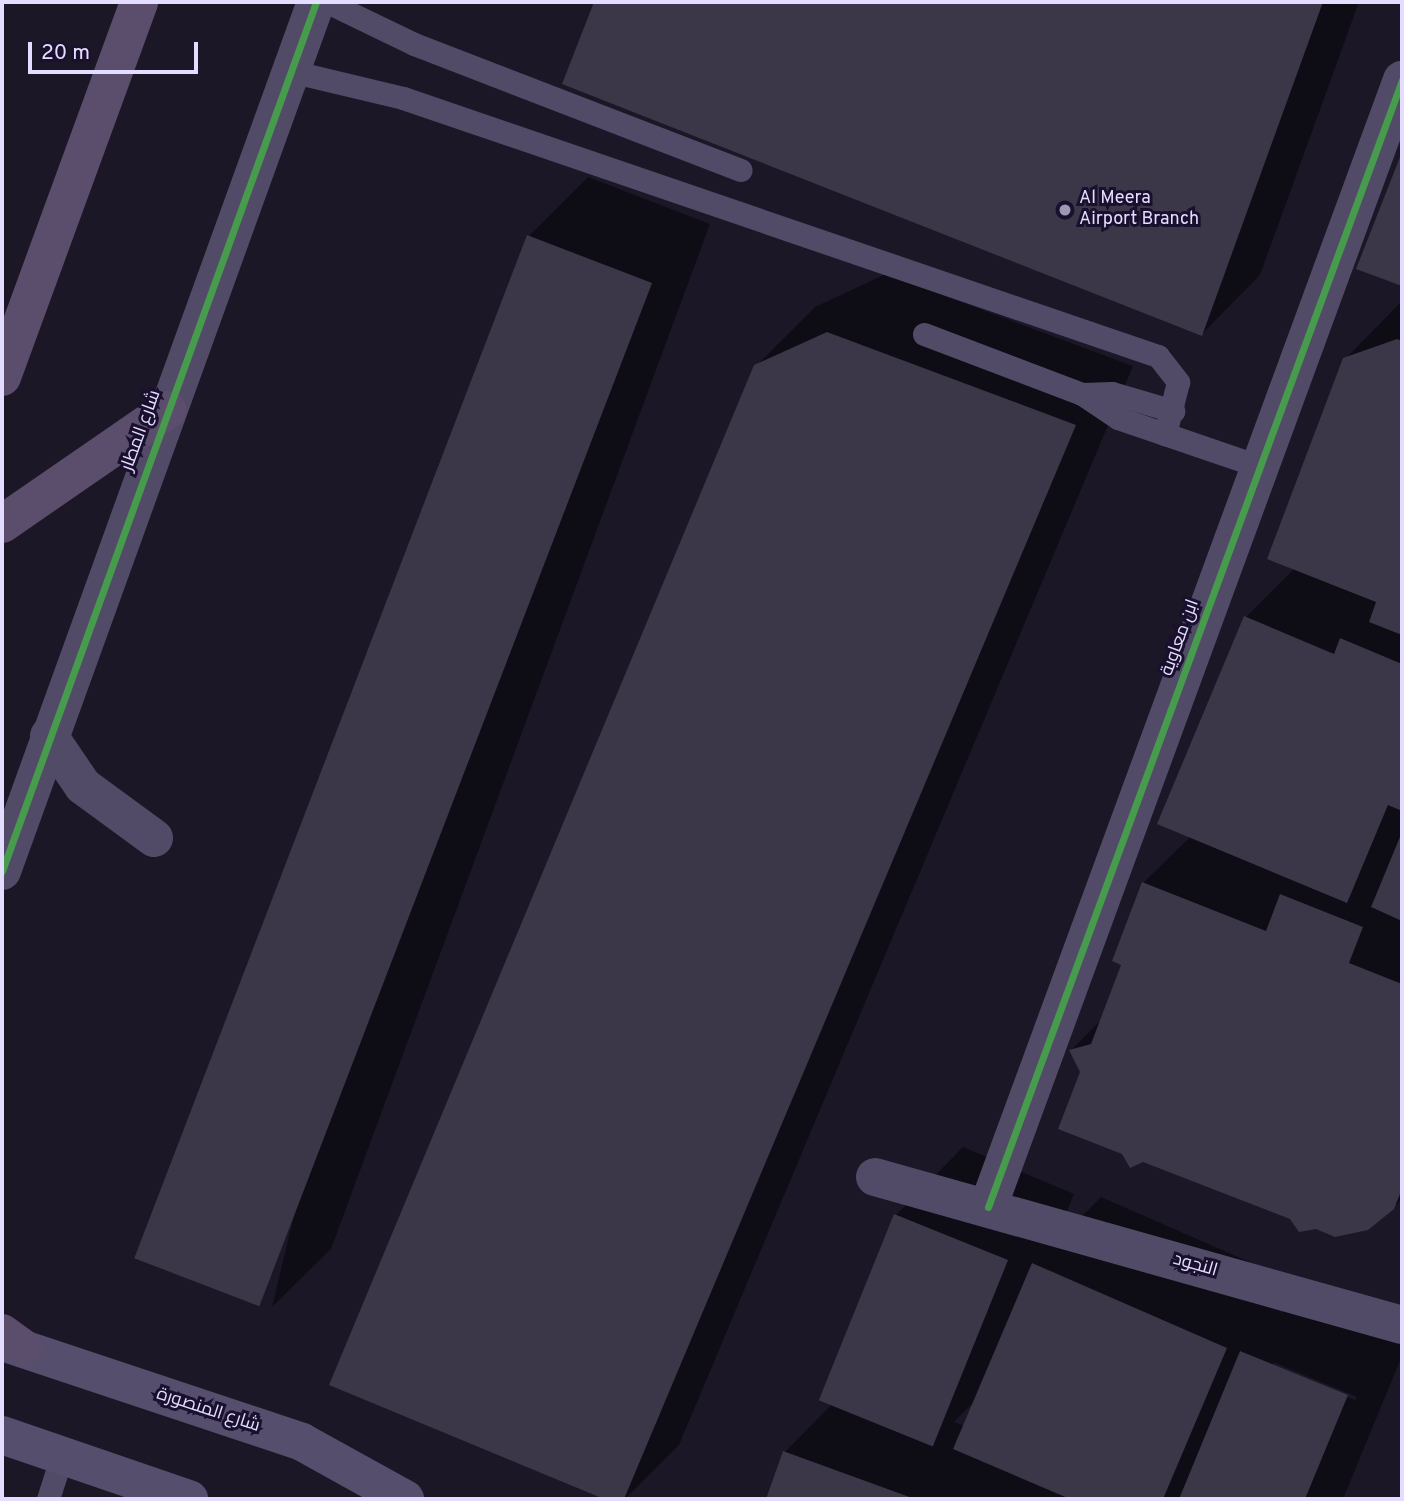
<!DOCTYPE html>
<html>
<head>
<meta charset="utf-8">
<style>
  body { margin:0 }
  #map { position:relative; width:1404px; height:1501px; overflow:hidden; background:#1c1727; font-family:Overpass,Cairo,sans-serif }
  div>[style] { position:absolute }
  .shadow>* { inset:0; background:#0007 }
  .building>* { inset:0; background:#3b3648; transform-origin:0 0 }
  .service>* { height:23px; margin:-11.5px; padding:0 11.5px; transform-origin:11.5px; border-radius:11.5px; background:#514b68 }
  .minor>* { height:38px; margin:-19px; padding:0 19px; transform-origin:19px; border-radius:19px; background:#514b68 }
  .secondary>* { height:38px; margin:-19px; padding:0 19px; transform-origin:19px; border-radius:19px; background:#554f6d }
  .primary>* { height:38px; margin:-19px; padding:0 19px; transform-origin:19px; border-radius:19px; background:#5b4d6c }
  .cycleway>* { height:7px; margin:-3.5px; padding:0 3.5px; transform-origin:3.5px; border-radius:3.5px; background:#469c4c }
  .dots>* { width:19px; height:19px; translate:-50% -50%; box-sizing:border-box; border:4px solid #19102e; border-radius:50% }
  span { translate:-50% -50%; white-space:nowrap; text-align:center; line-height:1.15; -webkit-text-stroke:6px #19102e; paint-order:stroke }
  .poi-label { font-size:18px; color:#e5ddff }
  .left { translate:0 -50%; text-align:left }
  .street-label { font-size:18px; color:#e5ddff }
  .frame { position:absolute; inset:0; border:4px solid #e5ddff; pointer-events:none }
  .scale { position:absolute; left:28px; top:42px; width:170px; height:32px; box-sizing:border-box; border:4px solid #e5ddff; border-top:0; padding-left:9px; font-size:21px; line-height:24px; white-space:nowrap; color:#e5ddff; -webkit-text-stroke:5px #19102e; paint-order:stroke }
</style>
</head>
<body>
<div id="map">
  <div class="shadow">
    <div style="clip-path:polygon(596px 2px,1359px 2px,1260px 275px,1202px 334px,565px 83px)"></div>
    <div style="clip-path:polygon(1402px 156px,1402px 284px,1359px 268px)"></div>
    <div style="clip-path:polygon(588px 177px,710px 224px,331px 1249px,272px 1307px,529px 236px)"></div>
    <div style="clip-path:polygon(886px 274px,1133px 366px,679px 1445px,625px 1499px,609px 1499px,331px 1384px,756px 366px,815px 307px)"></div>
    <div style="clip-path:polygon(1402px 301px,1402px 1199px,1393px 1208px,1291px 1217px,1071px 1050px,1102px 1019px,1123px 964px,1143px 883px,1191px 836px,1246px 617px,1295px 568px,1345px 359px)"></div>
    <div style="clip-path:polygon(evenodd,963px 1147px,1074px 1194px,1054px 1244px,1101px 1197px,1293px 1281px,1279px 1314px,1309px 1284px,1402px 1323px,1402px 1356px,1343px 1499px,768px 1499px,785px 1452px,832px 1404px,819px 1399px,896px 1215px,963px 1147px,1273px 1362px,1357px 1397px,1355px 1400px,1273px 1366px,1273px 1362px,963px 1147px,976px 1400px,965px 1426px,954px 1422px,976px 1400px)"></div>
  </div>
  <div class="building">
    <div style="clip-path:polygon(594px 2px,1323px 2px,1202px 336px,562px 84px)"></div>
    <div style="clip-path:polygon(1402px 152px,1402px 286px,1356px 269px)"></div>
    <div style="left:527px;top:235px;width:134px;height:1096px;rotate:21deg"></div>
    <div style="clip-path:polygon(827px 332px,1076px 425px,624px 1499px,604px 1499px,329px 1385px,754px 365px)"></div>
    <div style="clip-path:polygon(1397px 339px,1402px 341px,1402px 635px,1369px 622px,1376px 602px,1267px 559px,1343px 358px)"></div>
    <div style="clip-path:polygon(1244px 616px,1334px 654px,1340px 638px,1402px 664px,1402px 811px,1388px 805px,1347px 903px,1157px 824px)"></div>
    <div style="clip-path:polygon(1402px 832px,1402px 921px,1371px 907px)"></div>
    <div style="clip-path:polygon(1142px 882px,1266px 931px,1280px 894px,1363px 927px,1349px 963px,1402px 984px,1402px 1189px,1394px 1209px,1368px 1230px,1335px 1237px,1316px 1229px,1299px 1232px,1290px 1219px,1143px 1162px,1130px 1168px,1122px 1154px,1058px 1129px,1080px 1072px,1069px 1050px,1091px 1044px,1121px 965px,1112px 961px)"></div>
    <div style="left:894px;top:1214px;width:123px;height:201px;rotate:22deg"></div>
    <div style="clip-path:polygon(1032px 1263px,1227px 1348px,1163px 1499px,1070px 1499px,953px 1449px)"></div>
    <div style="clip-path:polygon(1240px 1351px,1348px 1395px,1305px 1499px,1179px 1499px)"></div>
    <div style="clip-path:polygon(783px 1451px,915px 1499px,766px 1499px)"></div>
  </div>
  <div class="service">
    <div style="left:327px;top:2px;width:97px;rotate:25.8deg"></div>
    <div style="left:414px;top:44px;width:350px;rotate:21.1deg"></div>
    <div style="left:290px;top:71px;width:116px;rotate:13.4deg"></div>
    <div style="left:403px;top:98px;width:798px;rotate:18.87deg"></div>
    <div style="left:1158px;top:356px;width:33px;rotate:52deg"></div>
    <div style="left:1178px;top:382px;width:54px;rotate:104deg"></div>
    <div style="left:924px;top:334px;width:169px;rotate:20.8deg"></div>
    <div style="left:1082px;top:394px;width:43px;rotate:33.7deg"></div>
    <div style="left:1118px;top:418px;width:151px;rotate:18.9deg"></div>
    <div style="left:1082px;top:394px;width:30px;rotate:-2deg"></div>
    <div style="left:1112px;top:393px;width:64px;rotate:16.4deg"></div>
    <div style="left:48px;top:1499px;width:46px;rotate:-72.3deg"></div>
  </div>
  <div class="minor">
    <div style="left:49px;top:736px;width:60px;rotate:55.8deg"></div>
    <div style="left:83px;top:786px;width:88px;rotate:36.2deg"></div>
    <div style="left:2px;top:871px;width:924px;rotate:-70.13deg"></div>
    <div style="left:875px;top:1177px;width:547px;rotate:15.69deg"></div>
    <div style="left:988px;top:1207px;width:1201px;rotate:-69.83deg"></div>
  </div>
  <div class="secondary">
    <div style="left:2px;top:1342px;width:316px;rotate:18.4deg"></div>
    <div style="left:302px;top:1442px;width:118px;rotate:29deg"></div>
    <div style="left:2px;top:1435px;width:198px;rotate:18.9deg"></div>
  </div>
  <div class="primary">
    <div style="left:2px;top:377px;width:399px;rotate:-69.9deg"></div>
    <div style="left:2px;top:524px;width:201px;rotate:-34.6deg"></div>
    <div style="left:2px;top:1333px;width:27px;rotate:36deg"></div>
  </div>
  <div class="cycleway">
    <div style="left:2px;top:871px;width:924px;rotate:-70.13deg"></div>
    <div style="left:988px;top:1207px;width:1201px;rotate:-69.83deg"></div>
  </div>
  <div class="dots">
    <div style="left:1065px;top:210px;background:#9f98b3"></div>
  </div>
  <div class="poi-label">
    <span class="left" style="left:1079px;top:210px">Al Meera<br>Airport Branch</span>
  </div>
  <div class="street-label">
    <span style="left:142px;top:431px;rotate:-70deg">شارع المطار</span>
    <span style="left:1181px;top:638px;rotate:-70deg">ابن معاوية</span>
    <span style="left:1195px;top:1266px;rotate:16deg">النجود</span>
    <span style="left:208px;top:1411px;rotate:18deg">شارع المنصورة</span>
  </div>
  <div class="frame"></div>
  <div class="scale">20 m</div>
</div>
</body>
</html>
